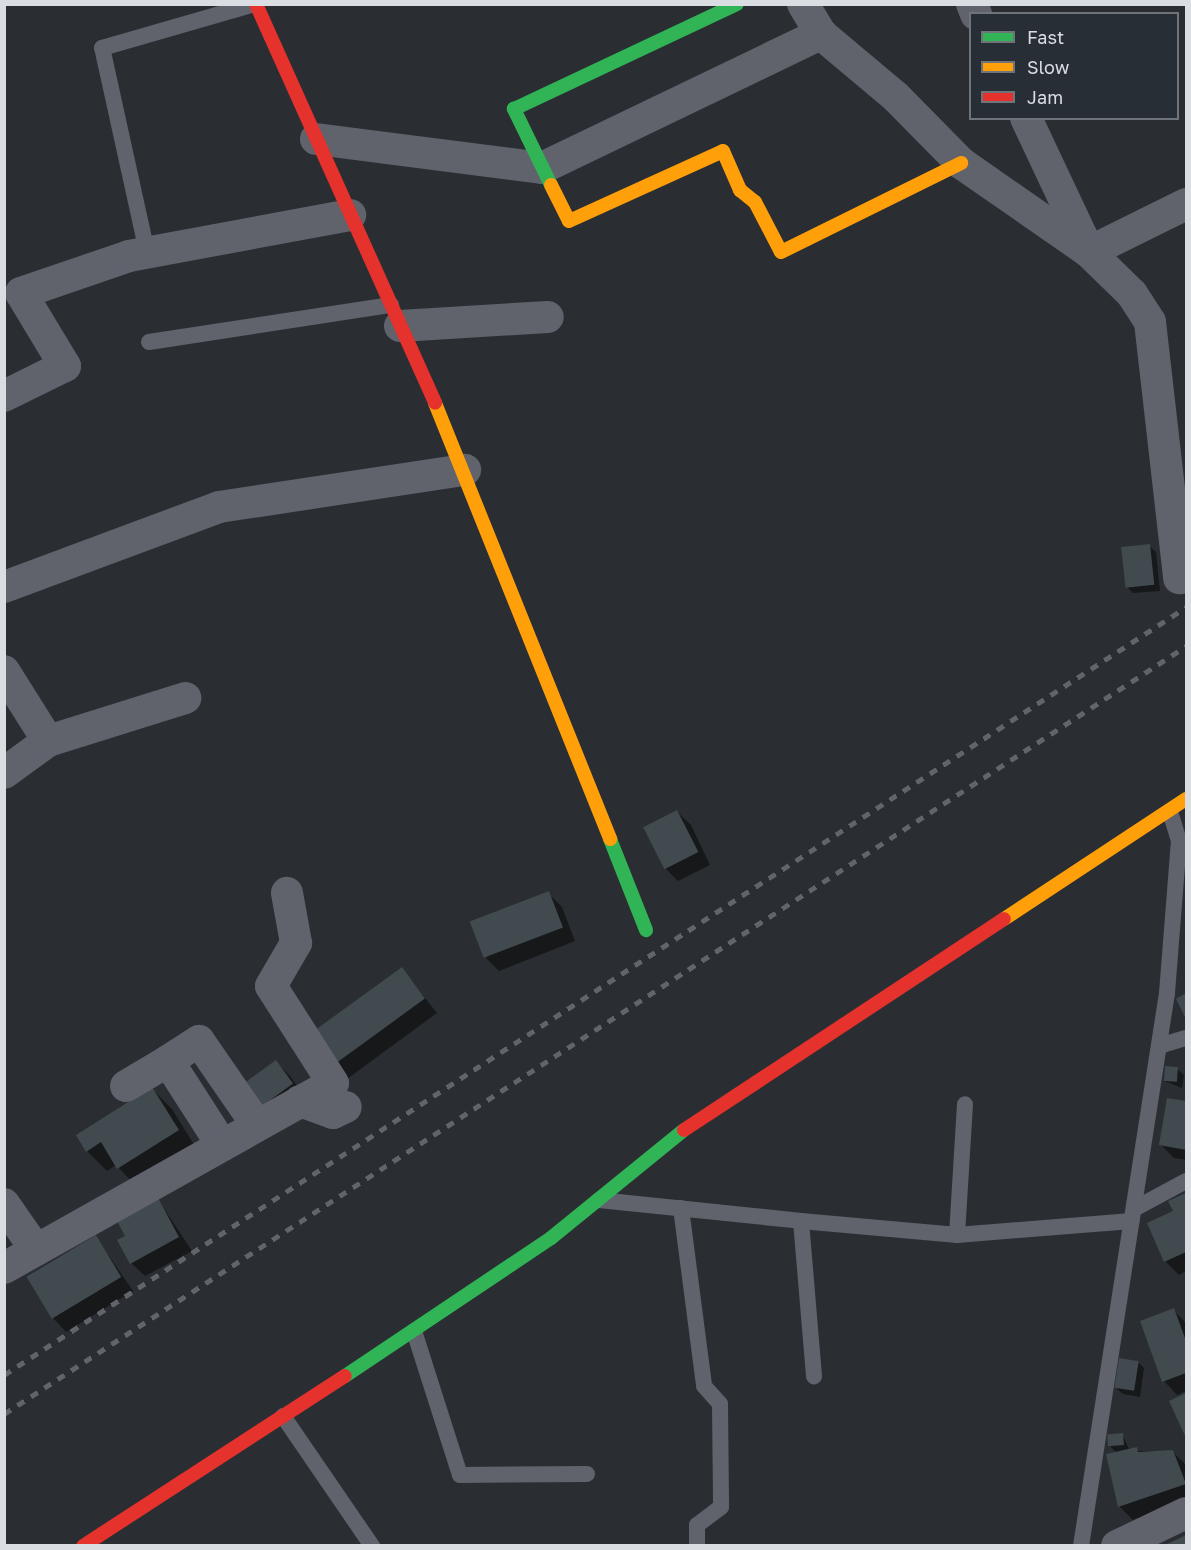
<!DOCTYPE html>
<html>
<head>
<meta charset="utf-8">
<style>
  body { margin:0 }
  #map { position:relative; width:1191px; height:1550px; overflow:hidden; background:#2a2e32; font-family:"Golos Text",sans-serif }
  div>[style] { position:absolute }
  .shadow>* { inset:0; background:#0007 }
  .building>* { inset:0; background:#414a4f; transform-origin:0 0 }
  .lane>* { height:16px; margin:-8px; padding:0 8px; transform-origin:8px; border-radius:8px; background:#60626c }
  .street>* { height:32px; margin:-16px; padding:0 16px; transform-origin:16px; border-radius:16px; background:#60626c }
  .fast>* { height:14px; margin:-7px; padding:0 7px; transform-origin:7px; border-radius:7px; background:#30b455 }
  .slow>* { height:14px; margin:-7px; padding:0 7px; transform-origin:7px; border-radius:7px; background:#ff9f0a }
  .jam>* { height:14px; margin:-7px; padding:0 7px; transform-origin:7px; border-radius:7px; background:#e5322d }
  .rail>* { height:4.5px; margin-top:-2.25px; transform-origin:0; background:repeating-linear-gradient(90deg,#61646b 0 8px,transparent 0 16px) }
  span { translate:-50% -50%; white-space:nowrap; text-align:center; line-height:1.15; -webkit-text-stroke:5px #272e35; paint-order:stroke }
  .frame { position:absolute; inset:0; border:6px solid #dadee3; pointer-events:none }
  .legend { position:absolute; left:969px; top:12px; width:210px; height:108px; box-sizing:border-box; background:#272e35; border:2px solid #6f747b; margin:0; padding:8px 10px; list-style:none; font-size:18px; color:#dadee3 }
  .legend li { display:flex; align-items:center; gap:12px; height:30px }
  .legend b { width:30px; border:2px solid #6f747b }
</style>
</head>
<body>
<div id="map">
  <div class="shadow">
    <div style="clip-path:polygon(1149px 546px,1156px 552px,1160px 591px,1133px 593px,1127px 587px)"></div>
    <div style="clip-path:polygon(677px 812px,691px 825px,710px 865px,678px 881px,665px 868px)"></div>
    <div style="clip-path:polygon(548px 893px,562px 907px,575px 941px,499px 971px,486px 958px)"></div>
    <div style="clip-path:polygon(402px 969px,437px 1013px,347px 1079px,334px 1066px)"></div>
    <div style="clip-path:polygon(276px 1062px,290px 1076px,305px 1097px,262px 1105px)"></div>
    <div style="clip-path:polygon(1177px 1069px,1184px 1075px,1182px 1088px,1164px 1081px)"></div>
    <div style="clip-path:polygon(152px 1089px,172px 1109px,198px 1151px,138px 1188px,116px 1165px,107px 1171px,87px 1151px)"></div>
    <div style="clip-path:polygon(1168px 1099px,1186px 1103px,1186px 1160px,1174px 1158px,1160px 1144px)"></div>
    <div style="clip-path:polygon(1185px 1195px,1186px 1271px,1179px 1275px,1165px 1261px,1175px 1212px)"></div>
    <div style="clip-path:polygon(157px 1198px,192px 1251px,145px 1276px,131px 1263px,127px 1236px)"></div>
    <div style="clip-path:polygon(96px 1237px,133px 1291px,66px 1332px,53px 1318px)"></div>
    <div style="clip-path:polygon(1173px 1310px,1186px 1323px,1186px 1391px,1177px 1395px,1164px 1381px)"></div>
    <div style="clip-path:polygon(1138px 1362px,1144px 1368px,1140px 1397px,1123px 1394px,1116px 1388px)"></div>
    <div style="clip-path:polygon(1186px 1394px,1186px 1434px,1171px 1401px)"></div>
    <div style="clip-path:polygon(1122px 1434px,1130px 1451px,1172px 1451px,1186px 1465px,1186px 1502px,1133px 1520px,1119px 1506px,1117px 1453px,1109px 1445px)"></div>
  </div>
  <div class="building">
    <div style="left:1150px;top:544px;width:41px;height:29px;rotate:84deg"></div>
    <div style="left:677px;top:810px;width:47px;height:38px;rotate:63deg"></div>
    <div style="left:549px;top:891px;width:39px;height:85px;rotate:69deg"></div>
    <div style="left:402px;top:967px;width:39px;height:115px;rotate:54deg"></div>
    <div style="clip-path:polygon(1186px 993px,1186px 1019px,1176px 999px)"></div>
    <div style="left:276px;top:1060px;width:29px;height:39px;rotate:54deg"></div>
    <div style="left:1165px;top:1066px;width:13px;height:15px;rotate:4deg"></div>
    <div style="clip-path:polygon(152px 1087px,179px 1130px,117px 1169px,101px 1142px,86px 1152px,76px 1135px)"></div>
    <div style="clip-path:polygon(1167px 1098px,1186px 1101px,1186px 1150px,1159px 1145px)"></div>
    <div style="clip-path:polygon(1186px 1193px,1186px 1252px,1164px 1262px,1147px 1223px,1173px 1211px,1168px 1201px)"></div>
    <div style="clip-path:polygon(157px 1196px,179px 1237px,130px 1264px,117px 1240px,125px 1236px,116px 1219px)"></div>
    <div style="left:96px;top:1235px;width:49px;height:81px;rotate:59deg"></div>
    <div style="clip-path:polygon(1174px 1308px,1186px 1341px,1186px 1373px,1162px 1382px,1140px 1321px)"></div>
    <div style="left:1119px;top:1358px;width:20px;height:30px;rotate:9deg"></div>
    <div style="clip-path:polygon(1186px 1393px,1186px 1438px,1169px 1401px)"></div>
    <div style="left:1123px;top:1433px;width:12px;height:16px;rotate:85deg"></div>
    <div style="clip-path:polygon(1137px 1447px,1138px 1452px,1173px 1450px,1186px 1484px,1118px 1507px,1106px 1454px)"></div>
    <div style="clip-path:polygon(1186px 1535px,1186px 1546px,1163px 1546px)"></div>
  </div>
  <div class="lane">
    <div style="left:147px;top:252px;width:209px;rotate:-102.4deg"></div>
    <div style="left:102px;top:48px;width:158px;rotate:-16.1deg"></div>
    <div style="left:149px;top:342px;width:245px;rotate:-8.7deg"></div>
    <div style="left:1159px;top:1046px;width:28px;rotate:-17deg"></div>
    <div style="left:599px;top:1200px;width:203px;rotate:5.9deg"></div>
    <div style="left:801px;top:1221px;width:156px;rotate:85.2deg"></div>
    <div style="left:681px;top:1208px;width:179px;rotate:82.6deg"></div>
    <div style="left:704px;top:1386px;width:24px;rotate:48deg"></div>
    <div style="left:720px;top:1404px;width:103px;rotate:89.4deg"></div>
    <div style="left:721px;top:1507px;width:30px;rotate:143deg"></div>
    <div style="left:697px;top:1525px;width:21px;rotate:90deg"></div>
    <div style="left:1134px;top:1209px;width:59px;rotate:-28.3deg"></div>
    <div style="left:801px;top:1221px;width:157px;rotate:5.1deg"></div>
    <div style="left:957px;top:1235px;width:175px;rotate:-4.6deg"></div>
    <div style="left:957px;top:1235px;width:131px;rotate:-86.5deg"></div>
    <div style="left:414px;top:1331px;width:151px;rotate:72.3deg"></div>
    <div style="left:460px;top:1475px;width:127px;rotate:-0.5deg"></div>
    <div style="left:283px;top:1416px;width:158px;rotate:55.6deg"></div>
    <div style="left:1081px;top:1546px;width:560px;rotate:-81.16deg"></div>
    <div style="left:1167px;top:993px;width:152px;rotate:-85.5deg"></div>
    <div style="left:1179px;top:841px;width:31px;rotate:-107deg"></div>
  </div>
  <div class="street">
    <div style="left:803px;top:4px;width:35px;rotate:59deg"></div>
    <div style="left:821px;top:34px;width:98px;rotate:40deg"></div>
    <div style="left:896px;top:97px;width:93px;rotate:45.4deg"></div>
    <div style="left:961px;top:163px;width:156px;rotate:34.8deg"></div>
    <div style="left:1089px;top:252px;width:108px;rotate:-26.3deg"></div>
    <div style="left:972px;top:4px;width:11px;rotate:68deg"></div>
    <div style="left:1026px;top:118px;width:148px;rotate:64.8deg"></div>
    <div style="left:1089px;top:252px;width:60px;rotate:44.3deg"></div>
    <div style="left:1132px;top:294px;width:33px;rotate:57deg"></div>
    <div style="left:1150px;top:322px;width:258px;rotate:83.5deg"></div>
    <div style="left:316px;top:139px;width:228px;rotate:7.3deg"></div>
    <div style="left:542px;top:168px;width:310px;rotate:-25.7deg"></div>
    <div style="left:400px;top:326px;width:148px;rotate:-3.5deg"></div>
    <div style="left:4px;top:396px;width:68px;rotate:-26.2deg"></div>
    <div style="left:65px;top:366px;width:85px;rotate:-121.1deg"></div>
    <div style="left:21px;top:293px;width:114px;rotate:-18.9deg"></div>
    <div style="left:129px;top:256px;width:225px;rotate:-10.5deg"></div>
    <div style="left:4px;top:587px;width:229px;rotate:-20.4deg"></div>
    <div style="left:219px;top:507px;width:249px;rotate:-8.6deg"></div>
    <div style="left:4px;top:671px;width:83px;rotate:57.8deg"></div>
    <div style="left:4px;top:773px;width:54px;rotate:-36deg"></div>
    <div style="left:48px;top:741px;width:144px;rotate:-17.4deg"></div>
    <div style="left:126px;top:1086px;width:49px;rotate:-30.8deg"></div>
    <div style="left:300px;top:1101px;width:35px;rotate:20deg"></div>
    <div style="left:333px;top:1113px;width:14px;rotate:-25deg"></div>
    <div style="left:222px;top:1145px;width:100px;rotate:-122.7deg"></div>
    <div style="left:168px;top:1061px;width:37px;rotate:-33deg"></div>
    <div style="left:199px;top:1041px;width:102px;rotate:55.4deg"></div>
    <div style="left:4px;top:1204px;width:56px;rotate:55.2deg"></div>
    <div style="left:4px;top:1268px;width:377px;rotate:-29.3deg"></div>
    <div style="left:333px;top:1083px;width:115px;rotate:-122.6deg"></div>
    <div style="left:271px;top:986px;width:50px;rotate:-59.8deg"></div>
    <div style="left:296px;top:943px;width:51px;rotate:-100.2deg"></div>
    <div style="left:1117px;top:1546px;width:76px;rotate:-25.6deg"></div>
  </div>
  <div class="fast">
    <div style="left:551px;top:185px;width:85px;rotate:-116deg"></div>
    <div style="left:514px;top:109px;width:246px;rotate:-25.2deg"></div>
    <div style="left:610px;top:839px;width:98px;rotate:68.4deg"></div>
    <div style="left:345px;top:1376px;width:248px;rotate:-33.8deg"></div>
    <div style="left:551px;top:1238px;width:171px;rotate:-39.1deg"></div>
  </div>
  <div class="slow">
    <div style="left:551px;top:185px;width:40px;rotate:63.4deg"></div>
    <div style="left:569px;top:221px;width:169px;rotate:-24.4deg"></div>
    <div style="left:723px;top:151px;width:43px;rotate:66.4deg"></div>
    <div style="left:740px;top:190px;width:19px;rotate:39deg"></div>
    <div style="left:755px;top:202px;width:56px;rotate:62.5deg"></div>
    <div style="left:781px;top:252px;width:201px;rotate:-26.3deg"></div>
    <div style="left:435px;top:403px;width:470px;rotate:68.1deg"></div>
    <div style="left:1004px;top:919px;width:218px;rotate:-33.4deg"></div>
  </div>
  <div class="jam">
    <div style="left:256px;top:4px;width:437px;rotate:65.8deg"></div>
    <div style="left:684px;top:1130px;width:383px;rotate:-33.4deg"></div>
    <div style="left:83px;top:1546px;width:312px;rotate:-33deg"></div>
  </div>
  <div class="rail">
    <div style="left:4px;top:1375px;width:1410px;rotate:-33.01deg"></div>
    <div style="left:4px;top:1414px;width:1410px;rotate:-33.01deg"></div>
  </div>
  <div class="frame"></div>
  <ul class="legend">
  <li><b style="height:8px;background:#30b455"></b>Fast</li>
  <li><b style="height:8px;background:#ff9f0a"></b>Slow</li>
  <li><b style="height:8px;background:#e5322d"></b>Jam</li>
  </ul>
</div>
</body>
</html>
